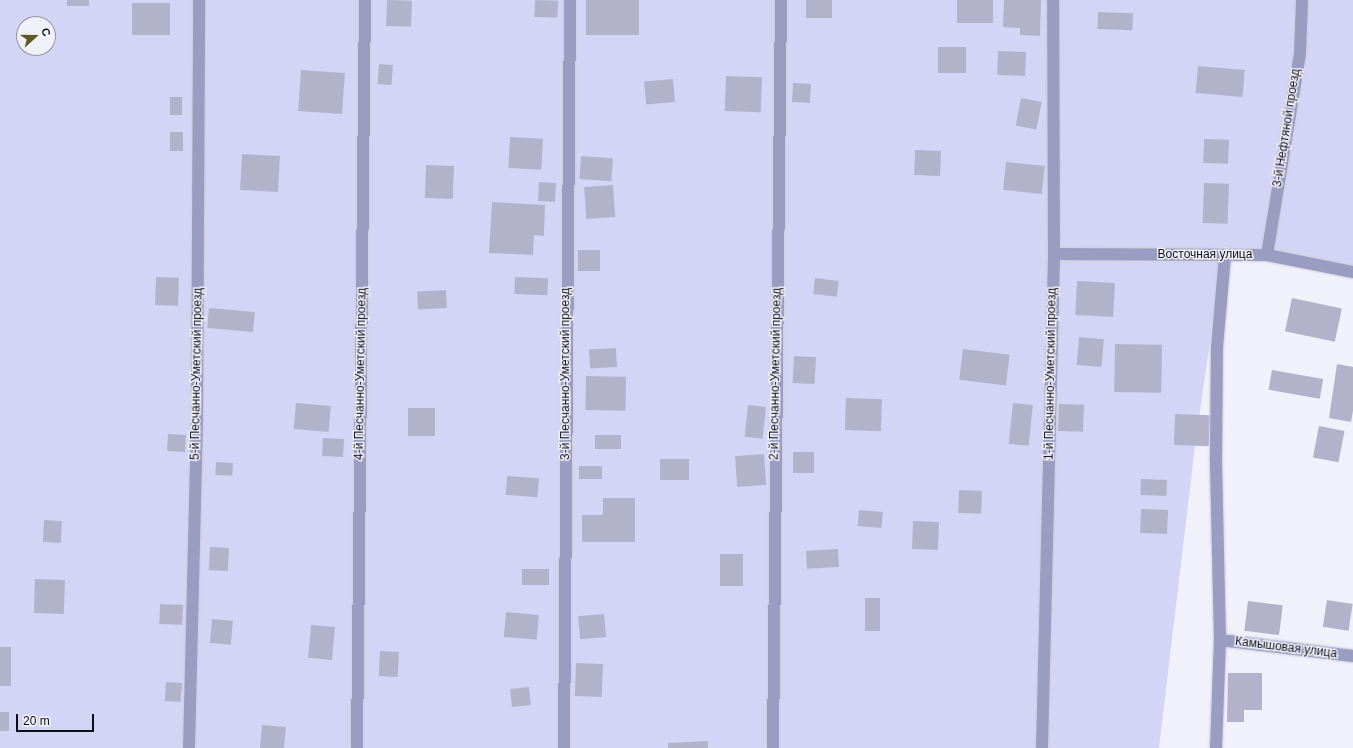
<!DOCTYPE html>
<html>
<head>
<meta charset="utf-8">
<style>
  body { margin:0 }
  #map { position:relative; width:1353px; height:748px; overflow:hidden; background:#f0f1fb; font-family:Arial,sans-serif }
  div>[style] { position:absolute }
  .green>* { inset:0; background:#d4d5f6 }
  .building>* { inset:0; background:#b2b3cb; transform-origin:0 0 }
  .roads { filter:drop-shadow(0 0 1px #cccdd6) drop-shadow(0 0 1px #cccdd6) }
  .lane>* { height:12px; margin:-6px; padding:0 6px; transform-origin:6px; border-radius:6px; background:#9b9cc2 }
  .street>* { height:12px; margin:-6px; padding:0 6px; transform-origin:6px; border-radius:6px; background:#9b9cc2 }
  span { translate:-50% -50%; white-space:nowrap; text-align:center; line-height:1.15; -webkit-text-stroke:3px #f0f1fb; paint-order:stroke }
  .street-label { font-size:12px; color:#0e0e16 }
  .north { position:absolute; left:16px; top:16px; width:40px; height:40px; box-sizing:border-box; background:#f0f1fb; border:1px solid #96969f; border-radius:50%; rotate:69deg; font-size:11px; font-weight:700; line-height:16px; text-align:center; color:#0e0e16 }
  .north::after { content:''; display:block; margin:auto; width:14px; height:18px; background:#5e5926; clip-path:polygon(50% 0,100% 100%,50% 72%,0 100%) }
  .scale { position:absolute; left:16px; top:714px; width:78px; height:18px; box-sizing:border-box; border:2px solid #0e0e16; border-top:0; padding-left:5px; font-size:12px; line-height:14px; white-space:nowrap; color:#0e0e16; -webkit-text-stroke:3px #f0f1fb; paint-order:stroke }
</style>
</head>
<body>
<div id="map">
  <div class="green">
    <div style="clip-path:polygon(evenodd,0 0,1353px 0,1353px 270px,1224px 247px,1196px 438px,1159px 748px,0 748px,0 0,24px 24px,48px 24px,48px 48px,24px 48px,24px 24px)"></div>
  </div>
  <div class="building">
    <div style="left:67px;top:0;width:22px;height:6px"></div>
    <div style="left:387px;top:0;width:25px;height:26px;rotate:2deg"></div>
    <div style="left:535px;top:0;width:23px;height:17px;rotate:2deg"></div>
    <div style="left:586px;top:0;width:53px;height:35px"></div>
    <div style="left:806px;top:0;width:26px;height:18px"></div>
    <div style="left:957px;top:0;width:36px;height:23px"></div>
    <div style="clip-path:polygon(1004px 0,1041px 0,1040px 36px,1020px 35px,1020px 28px,1003px 27px)"></div>
    <div style="left:132px;top:3px;width:38px;height:32px"></div>
    <div style="left:1098px;top:12px;width:35px;height:17px;rotate:2deg"></div>
    <div style="left:938px;top:47px;width:28px;height:26px"></div>
    <div style="left:998px;top:51px;width:28px;height:24px;rotate:2deg"></div>
    <div style="left:379px;top:64px;width:14px;height:20px;rotate:4deg"></div>
    <div style="left:1198px;top:66px;width:47px;height:27px;rotate:5deg"></div>
    <div style="left:301px;top:70px;width:44px;height:41px;rotate:4deg"></div>
    <div style="left:726px;top:76px;width:36px;height:35px;rotate:2deg"></div>
    <div style="left:673px;top:79px;width:23px;height:29px;rotate:85deg"></div>
    <div style="left:793px;top:83px;width:18px;height:19px;rotate:3deg"></div>
    <div style="left:170px;top:97px;width:12px;height:18px"></div>
    <div style="left:1021px;top:98px;width:21px;height:28px;rotate:11deg"></div>
    <div style="left:170px;top:132px;width:13px;height:19px"></div>
    <div style="left:510px;top:137px;width:33px;height:31px;rotate:3deg"></div>
    <div style="left:1204px;top:139px;width:25px;height:24px;rotate:2deg"></div>
    <div style="left:915px;top:150px;width:26px;height:25px;rotate:2deg"></div>
    <div style="left:242px;top:154px;width:38px;height:36px;rotate:3deg"></div>
    <div style="left:581px;top:156px;width:32px;height:23px;rotate:4deg"></div>
    <div style="left:1006px;top:162px;width:39px;height:28px;rotate:6deg"></div>
    <div style="left:426px;top:165px;width:28px;height:33px;rotate:2deg"></div>
    <div style="left:539px;top:182px;width:17px;height:19px;rotate:3deg"></div>
    <div style="left:1204px;top:183px;width:25px;height:40px;rotate:2deg"></div>
    <div style="left:613px;top:185px;width:32px;height:29px;rotate:86deg"></div>
    <div style="clip-path:polygon(492px 202px,545px 205px,544px 236px,534px 235px,533px 255px,489px 253px)"></div>
    <div style="left:578px;top:250px;width:22px;height:21px"></div>
    <div style="left:156px;top:277px;width:23px;height:28px;rotate:2deg"></div>
    <div style="left:515px;top:277px;width:33px;height:17px;rotate:2deg"></div>
    <div style="left:815px;top:278px;width:24px;height:16px;rotate:7deg"></div>
    <div style="left:1077px;top:281px;width:38px;height:34px;rotate:3deg"></div>
    <div style="left:446px;top:290px;width:18px;height:29px;rotate:87deg"></div>
    <div style="left:1292px;top:298px;width:51px;height:34px;rotate:12deg"></div>
    <div style="left:209px;top:308px;width:46px;height:20px;rotate:5deg"></div>
    <div style="left:1079px;top:337px;width:25px;height:28px;rotate:5deg"></div>
    <div style="left:1115px;top:344px;width:47px;height:48px;rotate:1deg"></div>
    <div style="left:616px;top:348px;width:19px;height:27px;rotate:87deg"></div>
    <div style="left:963px;top:349px;width:47px;height:31px;rotate:7deg"></div>
    <div style="left:794px;top:356px;width:22px;height:27px;rotate:3deg"></div>
    <div style="clip-path:polygon(1337px 364px,1353px 367px,1353px 411px,1351px 422px,1329px 418px)"></div>
    <div style="left:1272px;top:370px;width:52px;height:20px;rotate:10deg"></div>
    <div style="left:586px;top:376px;width:40px;height:34px;rotate:1deg"></div>
    <div style="left:846px;top:398px;width:36px;height:32px;rotate:2deg"></div>
    <div style="left:296px;top:403px;width:35px;height:26px;rotate:5deg"></div>
    <div style="left:1013px;top:403px;width:20px;height:41px;rotate:6deg"></div>
    <div style="left:1059px;top:404px;width:25px;height:27px;rotate:2deg"></div>
    <div style="left:748px;top:405px;width:18px;height:32px;rotate:6deg"></div>
    <div style="left:408px;top:408px;width:27px;height:28px"></div>
    <div style="left:1175px;top:414px;width:35px;height:31px;rotate:2deg"></div>
    <div style="left:1319px;top:426px;width:26px;height:32px;rotate:11deg"></div>
    <div style="left:168px;top:434px;width:18px;height:17px;rotate:3deg"></div>
    <div style="left:621px;top:435px;width:14px;height:26px;rotate:90deg"></div>
    <div style="left:323px;top:438px;width:21px;height:18px;rotate:3deg"></div>
    <div style="left:793px;top:452px;width:21px;height:21px"></div>
    <div style="left:764px;top:454px;width:31px;height:29px;rotate:86deg"></div>
    <div style="left:660px;top:459px;width:29px;height:21px"></div>
    <div style="left:216px;top:462px;width:17px;height:13px;rotate:3deg"></div>
    <div style="left:579px;top:466px;width:23px;height:13px"></div>
    <div style="left:507px;top:476px;width:32px;height:19px;rotate:4deg"></div>
    <div style="left:1141px;top:479px;width:26px;height:16px;rotate:2deg"></div>
    <div style="left:959px;top:490px;width:23px;height:23px;rotate:2deg"></div>
    <div style="clip-path:polygon(603px 498px,635px 498px,635px 542px,582px 542px,582px 515px,603px 515px)"></div>
    <div style="left:1141px;top:509px;width:27px;height:24px;rotate:2deg"></div>
    <div style="left:859px;top:510px;width:24px;height:16px;rotate:5deg"></div>
    <div style="left:44px;top:520px;width:18px;height:22px;rotate:3deg"></div>
    <div style="left:913px;top:521px;width:26px;height:28px;rotate:2deg"></div>
    <div style="left:210px;top:547px;width:19px;height:23px;rotate:3deg"></div>
    <div style="left:838px;top:549px;width:18px;height:32px;rotate:87deg"></div>
    <div style="left:720px;top:554px;width:23px;height:32px"></div>
    <div style="left:549px;top:569px;width:16px;height:27px;rotate:90deg"></div>
    <div style="left:35px;top:579px;width:30px;height:34px;rotate:2deg"></div>
    <div style="left:865px;top:598px;width:15px;height:33px"></div>
    <div style="left:1327px;top:600px;width:26px;height:27px;rotate:9deg"></div>
    <div style="left:1248px;top:601px;width:35px;height:30px;rotate:7deg"></div>
    <div style="left:160px;top:604px;width:23px;height:20px;rotate:2deg"></div>
    <div style="left:506px;top:612px;width:33px;height:25px;rotate:5deg"></div>
    <div style="left:604px;top:614px;width:23px;height:26px;rotate:85deg"></div>
    <div style="left:212px;top:619px;width:21px;height:24px;rotate:5deg"></div>
    <div style="left:311px;top:625px;width:24px;height:33px;rotate:5deg"></div>
    <div style="left:0;top:647px;width:11px;height:39px"></div>
    <div style="left:380px;top:651px;width:19px;height:25px;rotate:3deg"></div>
    <div style="left:576px;top:663px;width:27px;height:33px;rotate:2deg"></div>
    <div style="clip-path:polygon(1228px 673px,1262px 673px,1262px 710px,1244px 710px,1244px 722px,1227px 722px)"></div>
    <div style="left:166px;top:682px;width:16px;height:19px;rotate:4deg"></div>
    <div style="left:529px;top:687px;width:18px;height:19px;rotate:84deg"></div>
    <div style="left:0;top:712px;width:9px;height:19px"></div>
    <div style="left:262px;top:725px;width:24px;height:23px;rotate:5deg"></div>
    <div style="clip-path:polygon(708px 741px,708px 748px,668px 748px,668px 743px)"></div>
  </div>
  <div class="roads">
    <div class="lane">
      <div style="left:1267px;top:255px;width:205px;rotate:-80.7deg"></div>
      <div style="left:1300px;top:53px;width:53px;rotate:-87.8deg"></div>
      <div style="left:189px;top:748px;width:331px;rotate:-88.6deg"></div>
      <div style="left:197px;top:417px;width:417px;rotate:-89.7deg"></div>
      <div style="left:357px;top:748px;width:748px;rotate:-89.39deg"></div>
      <div style="left:564px;top:748px;width:748px;rotate:-89.54deg"></div>
      <div style="left:773px;top:748px;width:748px;rotate:-89.39deg"></div>
      <div style="left:1042px;top:748px;width:494px;rotate:-88.6deg"></div>
      <div style="left:1054px;top:254px;width:254px;rotate:-90.2deg"></div>
    </div>
    <div class="street">
      <div style="left:1054px;top:254px;width:213px;rotate:0.3deg"></div>
      <div style="left:1267px;top:255px;width:88px;rotate:11.2deg"></div>
      <div style="left:1220px;top:640px;width:134px;rotate:6.9deg"></div>
      <div style="left:1216px;top:748px;width:108px;rotate:-87.9deg"></div>
      <div style="left:1220px;top:640px;width:183px;rotate:-91.3deg"></div>
      <div style="left:1216px;top:457px;width:110px;rotate:-89.5deg"></div>
      <div style="left:1217px;top:347px;width:92px;rotate:-85deg"></div>
    </div>
  </div>
  <div class="street-label">
    <span style="left:1287px;top:128px;rotate:-81deg">3-й Нефтяной проезд</span>
    <span style="left:1205px;top:255px">Восточная улица</span>
    <span style="left:197px;top:374px;rotate:-89deg">5-й Песчанно-Уметский проезд</span>
    <span style="left:361px;top:374px;rotate:-89deg">4-й Песчанно-Уметский проезд</span>
    <span style="left:566px;top:374px;rotate:-90deg">3-й Песчанно-Уметский проезд</span>
    <span style="left:776px;top:374px;rotate:-89deg">2-й Песчанно-Уметский проезд</span>
    <span style="left:1051px;top:374px;rotate:-89deg">1-й Песчанно-Уметский проезд</span>
    <span style="left:1286px;top:648px;rotate:7deg">Камышовая улица</span>
  </div>
  <div class="north">С</div>
  <div class="scale">20 m</div>
</div>
</body>
</html>
